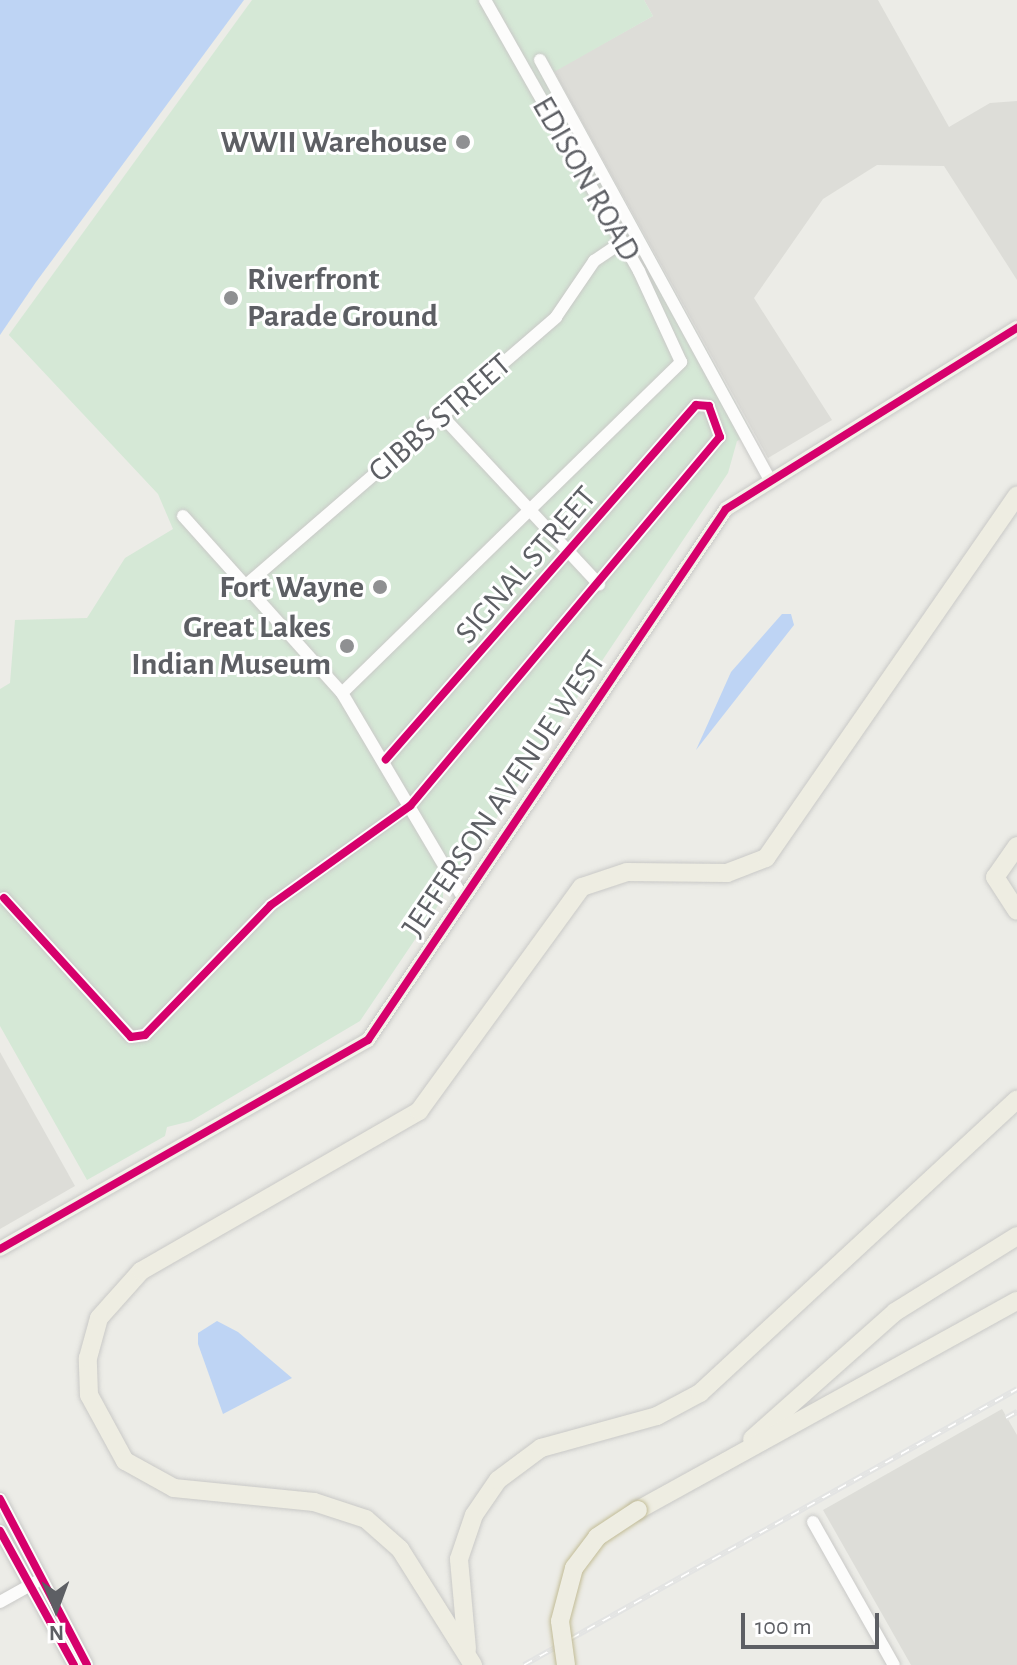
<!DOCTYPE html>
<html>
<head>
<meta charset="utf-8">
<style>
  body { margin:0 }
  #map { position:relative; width:1017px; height:1665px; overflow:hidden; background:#ecece7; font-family:"Alegreya Sans",sans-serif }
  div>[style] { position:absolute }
  .industrial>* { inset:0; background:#ddddd8 }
  .green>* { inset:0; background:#d5e8d6 }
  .water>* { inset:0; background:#bed4f4 }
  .pier>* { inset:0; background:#ecece7 }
  .roads { filter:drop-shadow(0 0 2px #c9c9c7) drop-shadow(0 0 2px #c9c9c7) }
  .minor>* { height:12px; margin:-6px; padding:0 6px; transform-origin:6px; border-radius:6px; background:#fcfcfb }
  .major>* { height:14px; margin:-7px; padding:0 7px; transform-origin:7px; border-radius:7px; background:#f2f2e9 }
  .highway>* { height:18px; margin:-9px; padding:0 9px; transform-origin:9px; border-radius:9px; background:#eeede2 }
  .rail>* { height:6px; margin-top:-3px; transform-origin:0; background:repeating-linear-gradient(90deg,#fff 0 9px,#e3e4e3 0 18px); box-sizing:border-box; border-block:2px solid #e3e4e3 }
  .bridges { filter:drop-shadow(0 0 2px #c2bc96) drop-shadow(0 0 2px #c2bc96) }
  .highway-bridge>* { height:18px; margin:-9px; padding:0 9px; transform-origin:9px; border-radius:9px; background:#eeede2 }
  .cycleway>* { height:8px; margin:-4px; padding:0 4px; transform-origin:4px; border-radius:4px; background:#d6006c }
  .dots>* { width:22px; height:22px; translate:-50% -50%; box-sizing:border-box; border:4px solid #fff; border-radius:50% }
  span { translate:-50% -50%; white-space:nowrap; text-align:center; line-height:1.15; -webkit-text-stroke:6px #fff; paint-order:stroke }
  .poi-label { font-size:32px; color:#5d5f64; font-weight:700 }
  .right { translate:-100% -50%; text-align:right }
  .left { translate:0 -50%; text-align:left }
  .street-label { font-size:32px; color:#5d5f64 }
  .north { position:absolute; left:16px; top:1569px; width:80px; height:80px; -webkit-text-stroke:6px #fff; paint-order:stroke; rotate:179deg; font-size:22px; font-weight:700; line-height:32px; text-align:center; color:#5d5f64 }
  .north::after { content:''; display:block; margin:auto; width:28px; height:36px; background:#5d5f64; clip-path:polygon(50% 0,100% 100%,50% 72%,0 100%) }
  .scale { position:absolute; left:741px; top:1613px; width:138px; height:36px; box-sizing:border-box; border:4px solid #5d5f64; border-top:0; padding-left:10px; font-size:24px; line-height:28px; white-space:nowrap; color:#5d5f64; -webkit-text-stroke:6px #fff; paint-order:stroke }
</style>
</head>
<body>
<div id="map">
  <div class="industrial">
    <div style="clip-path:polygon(644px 0,878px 0,949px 127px,990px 103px,1017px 101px,1017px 280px,944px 166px,877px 165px,823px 199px,754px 298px,832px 420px,768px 458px,554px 71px,653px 16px)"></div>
    <div style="clip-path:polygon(0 1052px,75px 1186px,0 1229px)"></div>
    <div style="clip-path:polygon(1002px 1409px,1017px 1435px,1017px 1665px,911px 1665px,823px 1510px)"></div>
  </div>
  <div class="green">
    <div style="clip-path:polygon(249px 0,644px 0,653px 16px,554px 72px,752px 433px,737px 441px,728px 473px,463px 868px,443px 879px,443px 898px,360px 1021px,191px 1121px,167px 1127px,165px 1136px,87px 1180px,0 1026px,0 689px,10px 683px,15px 620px,87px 618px,125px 558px,173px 529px,158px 494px,7px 333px)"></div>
  </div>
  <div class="water">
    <div style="clip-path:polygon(0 0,249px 0,0 343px)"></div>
    <div style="clip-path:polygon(782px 614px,791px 614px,794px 625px,696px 750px,731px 672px)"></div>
    <div style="clip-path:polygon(217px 1321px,238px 1332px,292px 1378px,223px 1414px,198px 1344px,198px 1333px)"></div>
  </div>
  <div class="pier">
    <div style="clip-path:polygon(244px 0,252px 0,0 347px,0 335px,36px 282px)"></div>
  </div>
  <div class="roads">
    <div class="minor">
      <div style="left:540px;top:60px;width:479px;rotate:61.3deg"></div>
      <div style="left:443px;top:417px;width:229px;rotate:47deg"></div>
      <div style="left:183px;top:516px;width:238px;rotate:48.1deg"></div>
      <div style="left:342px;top:693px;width:239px;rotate:59.4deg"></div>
      <div style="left:246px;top:585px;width:410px;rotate:-40.8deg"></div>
      <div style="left:556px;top:317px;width:68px;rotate:-55.8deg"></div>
      <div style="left:594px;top:261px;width:34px;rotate:-34deg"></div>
      <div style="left:342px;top:693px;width:474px;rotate:-44.3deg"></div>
      <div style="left:681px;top:362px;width:100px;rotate:-114.8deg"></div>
      <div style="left:639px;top:271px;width:312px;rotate:-119.6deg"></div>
      <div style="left:4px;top:898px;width:188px;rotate:47.6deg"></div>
      <div style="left:131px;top:1037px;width:14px;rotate:-8deg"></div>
      <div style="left:145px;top:1035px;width:181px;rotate:-45.9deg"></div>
      <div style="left:271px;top:905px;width:171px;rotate:-35.5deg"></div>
      <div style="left:410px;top:806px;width:482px;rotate:-50deg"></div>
      <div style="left:720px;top:437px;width:33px;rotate:-110deg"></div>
      <div style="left:709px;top:406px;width:13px;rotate:-176deg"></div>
      <div style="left:696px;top:405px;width:471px;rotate:131.2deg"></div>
      <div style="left:0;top:1499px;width:187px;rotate:62.3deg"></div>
      <div style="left:813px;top:1522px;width:164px;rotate:60.5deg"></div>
      <div style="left:0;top:1531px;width:153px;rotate:61.1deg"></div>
      <div style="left:0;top:1602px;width:41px;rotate:-29.1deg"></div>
    </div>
    <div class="major">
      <div style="left:0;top:1249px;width:423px;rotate:-29.6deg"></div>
      <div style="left:368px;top:1040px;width:640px;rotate:-56.01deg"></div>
      <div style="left:726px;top:509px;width:343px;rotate:-31.9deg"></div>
    </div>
    <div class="highway">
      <div style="left:1017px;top:846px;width:38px;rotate:125deg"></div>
      <div style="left:995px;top:877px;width:40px;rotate:57.1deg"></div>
      <div style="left:752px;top:1439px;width:191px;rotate:-41.6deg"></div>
      <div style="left:895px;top:1312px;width:144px;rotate:-31.9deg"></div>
      <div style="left:638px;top:1510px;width:433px;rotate:-28.9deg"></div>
      <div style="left:467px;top:1649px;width:90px;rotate:-95.1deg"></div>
      <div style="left:459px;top:1559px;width:46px;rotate:-71.2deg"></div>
      <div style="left:474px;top:1515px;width:42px;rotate:-55.6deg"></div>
      <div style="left:498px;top:1480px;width:54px;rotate:-36.7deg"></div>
      <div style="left:541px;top:1448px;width:120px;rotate:-15.4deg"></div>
      <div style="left:657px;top:1416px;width:49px;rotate:-28.1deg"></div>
      <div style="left:700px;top:1393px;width:432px;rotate:-42.8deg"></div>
      <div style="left:473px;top:1665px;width:137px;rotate:-122.2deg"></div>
      <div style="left:400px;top:1549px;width:45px;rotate:-138.6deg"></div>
      <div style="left:366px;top:1519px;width:55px;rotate:-161.9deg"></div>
      <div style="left:314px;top:1502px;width:141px;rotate:-174.3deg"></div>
      <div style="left:174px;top:1488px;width:56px;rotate:-151.1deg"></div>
      <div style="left:125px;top:1461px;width:75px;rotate:-118.6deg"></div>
      <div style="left:89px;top:1395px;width:37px;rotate:-92deg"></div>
      <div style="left:88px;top:1358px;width:41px;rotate:-74.6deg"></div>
      <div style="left:99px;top:1318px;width:63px;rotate:-48.2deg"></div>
      <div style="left:141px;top:1271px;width:321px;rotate:-29.9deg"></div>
      <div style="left:419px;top:1111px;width:277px;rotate:-54deg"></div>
      <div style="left:582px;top:887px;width:47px;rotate:-18.4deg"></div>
      <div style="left:627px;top:872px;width:100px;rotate:0.6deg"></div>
      <div style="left:727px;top:873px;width:42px;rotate:-21deg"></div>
      <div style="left:766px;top:858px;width:441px;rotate:-55.3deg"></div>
    </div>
  </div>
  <div class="rail">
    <div style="left:1006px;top:1418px;width:13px;rotate:-29deg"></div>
    <div style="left:524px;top:1665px;width:565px;rotate:-29.24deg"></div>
  </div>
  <div class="bridges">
    <div class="highway-bridge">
      <div style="left:566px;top:1665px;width:44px;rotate:-97.8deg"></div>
      <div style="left:560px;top:1621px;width:55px;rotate:-75.2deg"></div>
      <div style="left:574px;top:1568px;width:39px;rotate:-53deg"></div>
      <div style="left:597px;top:1537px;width:49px;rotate:-33.4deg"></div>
    </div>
  </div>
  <div class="cycleway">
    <div style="left:4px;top:898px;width:188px;rotate:47.6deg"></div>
    <div style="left:131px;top:1037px;width:14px;rotate:-8deg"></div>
    <div style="left:145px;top:1035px;width:181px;rotate:-45.9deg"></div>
    <div style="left:271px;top:905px;width:171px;rotate:-35.5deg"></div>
    <div style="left:410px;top:806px;width:482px;rotate:-50deg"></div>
    <div style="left:720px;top:437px;width:33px;rotate:-110deg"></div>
    <div style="left:709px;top:406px;width:13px;rotate:-176deg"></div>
    <div style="left:696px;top:405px;width:471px;rotate:131.2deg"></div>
    <div style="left:0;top:1249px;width:423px;rotate:-29.6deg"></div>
    <div style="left:368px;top:1040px;width:640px;rotate:-56.01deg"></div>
    <div style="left:726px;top:509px;width:343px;rotate:-31.9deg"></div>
    <div style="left:0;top:1499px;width:187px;rotate:62.3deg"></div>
    <div style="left:0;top:1531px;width:153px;rotate:61.1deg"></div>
  </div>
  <div class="dots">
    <div style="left:463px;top:142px;background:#8f9092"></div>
    <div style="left:231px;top:298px;background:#8f9092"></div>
    <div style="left:380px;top:587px;background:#8f9092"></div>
    <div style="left:347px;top:646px;background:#8f9092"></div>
  </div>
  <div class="poi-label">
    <span class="right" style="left:447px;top:142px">WWII Warehouse</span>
    <span class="left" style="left:247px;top:298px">Riverfront<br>Parade Ground</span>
    <span class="right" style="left:364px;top:587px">Fort Wayne</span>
    <span class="right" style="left:331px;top:646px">Great Lakes<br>Indian Museum</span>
  </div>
  <div class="street-label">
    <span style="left:586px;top:179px;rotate:60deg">EDISON ROAD</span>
    <span style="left:440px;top:418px;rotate:-41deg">GIBBS STREET</span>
    <span style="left:526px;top:565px;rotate:-49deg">SIGNAL STREET</span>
    <span style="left:504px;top:794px;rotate:-56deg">JEFFERSON AVENUE WEST</span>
  </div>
  <div class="north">N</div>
  <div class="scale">100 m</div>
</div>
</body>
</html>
